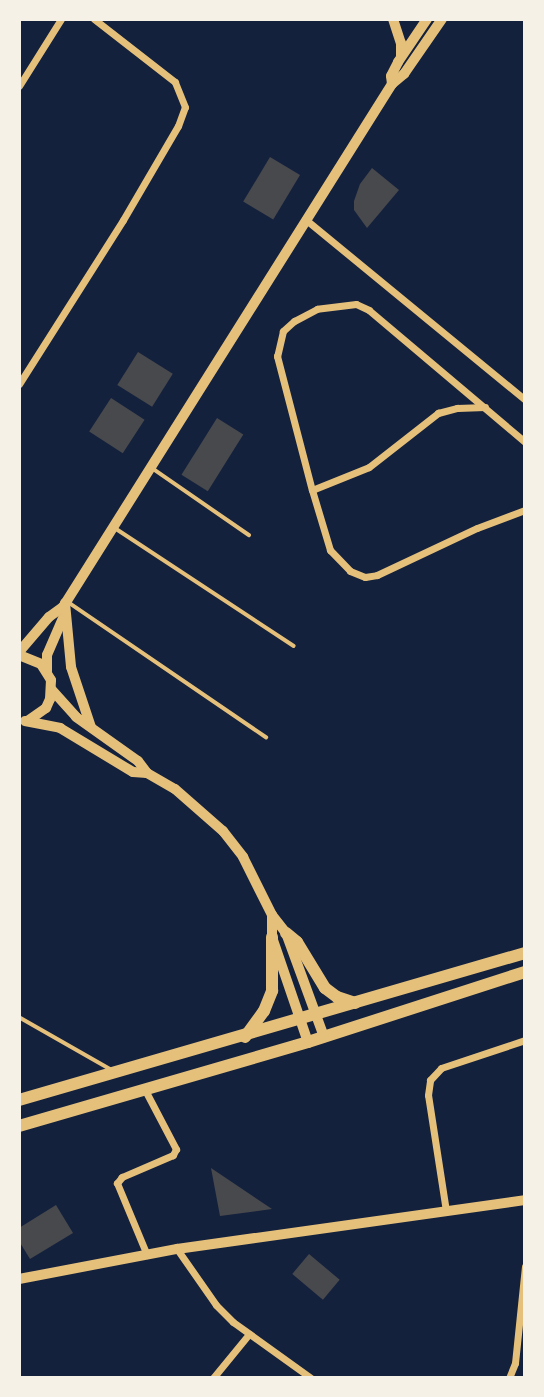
<!DOCTYPE html>
<html>
<head>
<meta charset="utf-8">
<style>
  body { margin:0 }
  #map { position:relative; width:544px; height:1397px; overflow:hidden; background:#14213d; font-family:Quicksand,sans-serif }
  div>[style] { position:absolute }
  .building>* { inset:0; background:#48494c; transform-origin:0 0 }
  .service>* { height:3.5px; margin:-1.75px; padding:0 1.75px; transform-origin:1.75px; border-radius:1.75px; background:#e5c07b }
  .minor>* { height:7px; margin:-3.5px; padding:0 3.5px; transform-origin:3.5px; border-radius:3.5px; background:#e5c07b }
  .tertiary>* { height:10px; margin:-5px; padding:0 5px; transform-origin:5px; border-radius:5px; background:#e5c07b }
  .primary>* { height:12px; margin:-6px; padding:0 6px; transform-origin:6px; border-radius:6px; background:#e5c07b }
  span { translate:-50% -50%; white-space:nowrap; text-align:center; line-height:1.15; -webkit-text-stroke:6px #f6f1e7; paint-order:stroke }
  .frame { position:absolute; inset:0; border:21px solid #f6f1e7; pointer-events:none }
</style>
</head>
<body>
<div id="map">
  <div class="building">
    <div style="left:270px;top:157px;width:35px;height:52px;rotate:31deg"></div>
    <div style="clip-path:polygon(372px 168px,399px 190px,367px 228px,354px 210px,354px 201px,360px 184px)"></div>
    <div style="left:138px;top:352px;width:41px;height:39px;rotate:32deg"></div>
    <div style="left:111px;top:398px;width:40px;height:40px;rotate:33deg"></div>
    <div style="left:217px;top:418px;width:31px;height:67px;rotate:32deg"></div>
    <div style="clip-path:polygon(211px 1168px,272px 1209px,220px 1216px)"></div>
    <div style="clip-path:polygon(56px 1205px,73px 1233px,30px 1259px,19px 1241px,19px 1228px)"></div>
    <div style="left:309px;top:1254px;width:40px;height:26px;rotate:40deg"></div>
  </div>
  <div class="service">
    <div style="left:152px;top:468px;width:118px;rotate:34.6deg"></div>
    <div style="left:115px;top:528px;width:214px;rotate:33.4deg"></div>
    <div style="left:68px;top:602px;width:240px;rotate:34.3deg"></div>
    <div style="left:19px;top:1017px;width:105px;rotate:29.7deg"></div>
  </div>
  <div class="minor">
    <div style="left:19px;top:86px;width:79px;rotate:-57.9deg"></div>
    <div style="left:305px;top:219px;width:285px;rotate:39.4deg"></div>
    <div style="left:19px;top:384px;width:194px;rotate:-57.6deg"></div>
    <div style="left:123px;top:220px;width:109px;rotate:-59.7deg"></div>
    <div style="left:178px;top:126px;width:20px;rotate:-70deg"></div>
    <div style="left:185px;top:107px;width:27px;rotate:-112deg"></div>
    <div style="left:175px;top:82px;width:103px;rotate:-142.1deg"></div>
    <div style="left:525px;top:442px;width:204px;rotate:-139.8deg"></div>
    <div style="left:369px;top:310px;width:14px;rotate:-155deg"></div>
    <div style="left:356px;top:304px;width:39px;rotate:173deg"></div>
    <div style="left:317px;top:309px;width:26px;rotate:152deg"></div>
    <div style="left:294px;top:321px;width:15px;rotate:138deg"></div>
    <div style="left:283px;top:331px;width:26px;rotate:103deg"></div>
    <div style="left:277px;top:356px;width:138px;rotate:75.4deg"></div>
    <div style="left:312px;top:490px;width:63px;rotate:73.3deg"></div>
    <div style="left:330px;top:550px;width:29px;rotate:46deg"></div>
    <div style="left:350px;top:571px;width:16px;rotate:22deg"></div>
    <div style="left:365px;top:577px;width:12px;rotate:-9deg"></div>
    <div style="left:377px;top:575px;width:110px;rotate:-25.2deg"></div>
    <div style="left:477px;top:528px;width:51px;rotate:-20.6deg"></div>
    <div style="left:312px;top:490px;width:61px;rotate:-22deg"></div>
    <div style="left:369px;top:467px;width:88px;rotate:-38deg"></div>
    <div style="left:438px;top:413px;width:20px;rotate:-15deg"></div>
    <div style="left:457px;top:408px;width:28px;rotate:-2deg"></div>
    <div style="left:145px;top:1090px;width:67px;rotate:62.3deg"></div>
    <div style="left:176px;top:1149px;width:7px;rotate:117deg"></div>
    <div style="left:173px;top:1155px;width:56px;rotate:156.7deg"></div>
    <div style="left:122px;top:1177px;width:8px;rotate:130deg"></div>
    <div style="left:117px;top:1183px;width:78px;rotate:67.4deg"></div>
    <div style="left:446px;top:1211px;width:117px;rotate:-98.8deg"></div>
    <div style="left:428px;top:1095px;width:15px;rotate:-82deg"></div>
    <div style="left:430px;top:1080px;width:16px;rotate:-47deg"></div>
    <div style="left:441px;top:1068px;width:89px;rotate:-18.4deg"></div>
    <div style="left:177px;top:1249px;width:68px;rotate:55.1deg"></div>
    <div style="left:216px;top:1305px;width:24px;rotate:45deg"></div>
    <div style="left:233px;top:1322px;width:96px;rotate:35.7deg"></div>
    <div style="left:213px;top:1378px;width:57px;rotate:-50.7deg"></div>
    <div style="left:509px;top:1378px;width:16px;rotate:-68deg"></div>
    <div style="left:515px;top:1363px;width:97px;rotate:-84.1deg"></div>
  </div>
  <div class="tertiary">
    <div style="left:393px;top:19px;width:25px;rotate:72deg"></div>
    <div style="left:401px;top:43px;width:13px;rotate:90deg"></div>
    <div style="left:392px;top:84px;width:8px;rotate:-97deg"></div>
    <div style="left:391px;top:76px;width:16px;rotate:-63deg"></div>
    <div style="left:398px;top:62px;width:52px;rotate:-56deg"></div>
    <div style="left:65px;top:603px;width:64px;rotate:84.6deg"></div>
    <div style="left:71px;top:667px;width:63px;rotate:71.6deg"></div>
    <div style="left:19px;top:652px;width:46px;rotate:-49.4deg"></div>
    <div style="left:49px;top:617px;width:17px;rotate:-36deg"></div>
    <div style="left:63px;top:607px;width:618px;rotate:-57.83deg"></div>
    <div style="left:392px;top:84px;width:16px;rotate:-40deg"></div>
    <div style="left:404px;top:74px;width:67px;rotate:-55.4deg"></div>
    <div style="left:19px;top:655px;width:24px;rotate:22deg"></div>
    <div style="left:41px;top:664px;width:19px;rotate:58deg"></div>
    <div style="left:51px;top:680px;width:19px;rotate:93deg"></div>
    <div style="left:50px;top:699px;width:10px;rotate:114deg"></div>
    <div style="left:46px;top:708px;width:21px;rotate:145deg"></div>
    <div style="left:47px;top:671px;width:16px;rotate:-90deg"></div>
    <div style="left:47px;top:655px;width:40px;rotate:-66.6deg"></div>
    <div style="left:52px;top:690px;width:36px;rotate:48deg"></div>
    <div style="left:76px;top:717px;width:76px;rotate:35.4deg"></div>
    <div style="left:138px;top:761px;width:15px;rotate:53deg"></div>
    <div style="left:147px;top:773px;width:32px;rotate:30deg"></div>
    <div style="left:175px;top:789px;width:64px;rotate:41.2deg"></div>
    <div style="left:223px;top:831px;width:33px;rotate:52deg"></div>
    <div style="left:243px;top:857px;width:65px;rotate:63.4deg"></div>
    <div style="left:272px;top:915px;width:23px;rotate:52deg"></div>
    <div style="left:286px;top:933px;width:111px;rotate:69.9deg"></div>
    <div style="left:25px;top:721px;width:36px;rotate:11deg"></div>
    <div style="left:60px;top:728px;width:85px;rotate:31.1deg"></div>
    <div style="left:133px;top:772px;width:14px;rotate:4deg"></div>
    <div style="left:272px;top:915px;width:22px;rotate:90deg"></div>
    <div style="left:272px;top:937px;width:111px;rotate:71.1deg"></div>
    <div style="left:19px;top:1279px;width:161px;rotate:-10.8deg"></div>
    <div style="left:177px;top:1249px;width:351px;rotate:-8deg"></div>
  </div>
  <div class="primary">
    <div style="left:286px;top:933px;width:14px;rotate:39deg"></div>
    <div style="left:297px;top:942px;width:54px;rotate:58.7deg"></div>
    <div style="left:325px;top:988px;width:15px;rotate:37deg"></div>
    <div style="left:337px;top:997px;width:19px;rotate:18deg"></div>
    <div style="left:245px;top:1037px;width:32px;rotate:-54deg"></div>
    <div style="left:264px;top:1011px;width:22px;rotate:-68deg"></div>
    <div style="left:272px;top:991px;width:54px;rotate:-90deg"></div>
    <div style="left:19px;top:1100px;width:527px;rotate:-16.2deg"></div>
    <div style="left:19px;top:1126px;width:301px;rotate:-16.2deg"></div>
    <div style="left:308px;top:1042px;width:228px;rotate:-17.9deg"></div>
  </div>
  <div class="frame"></div>
</div>
</body>
</html>
